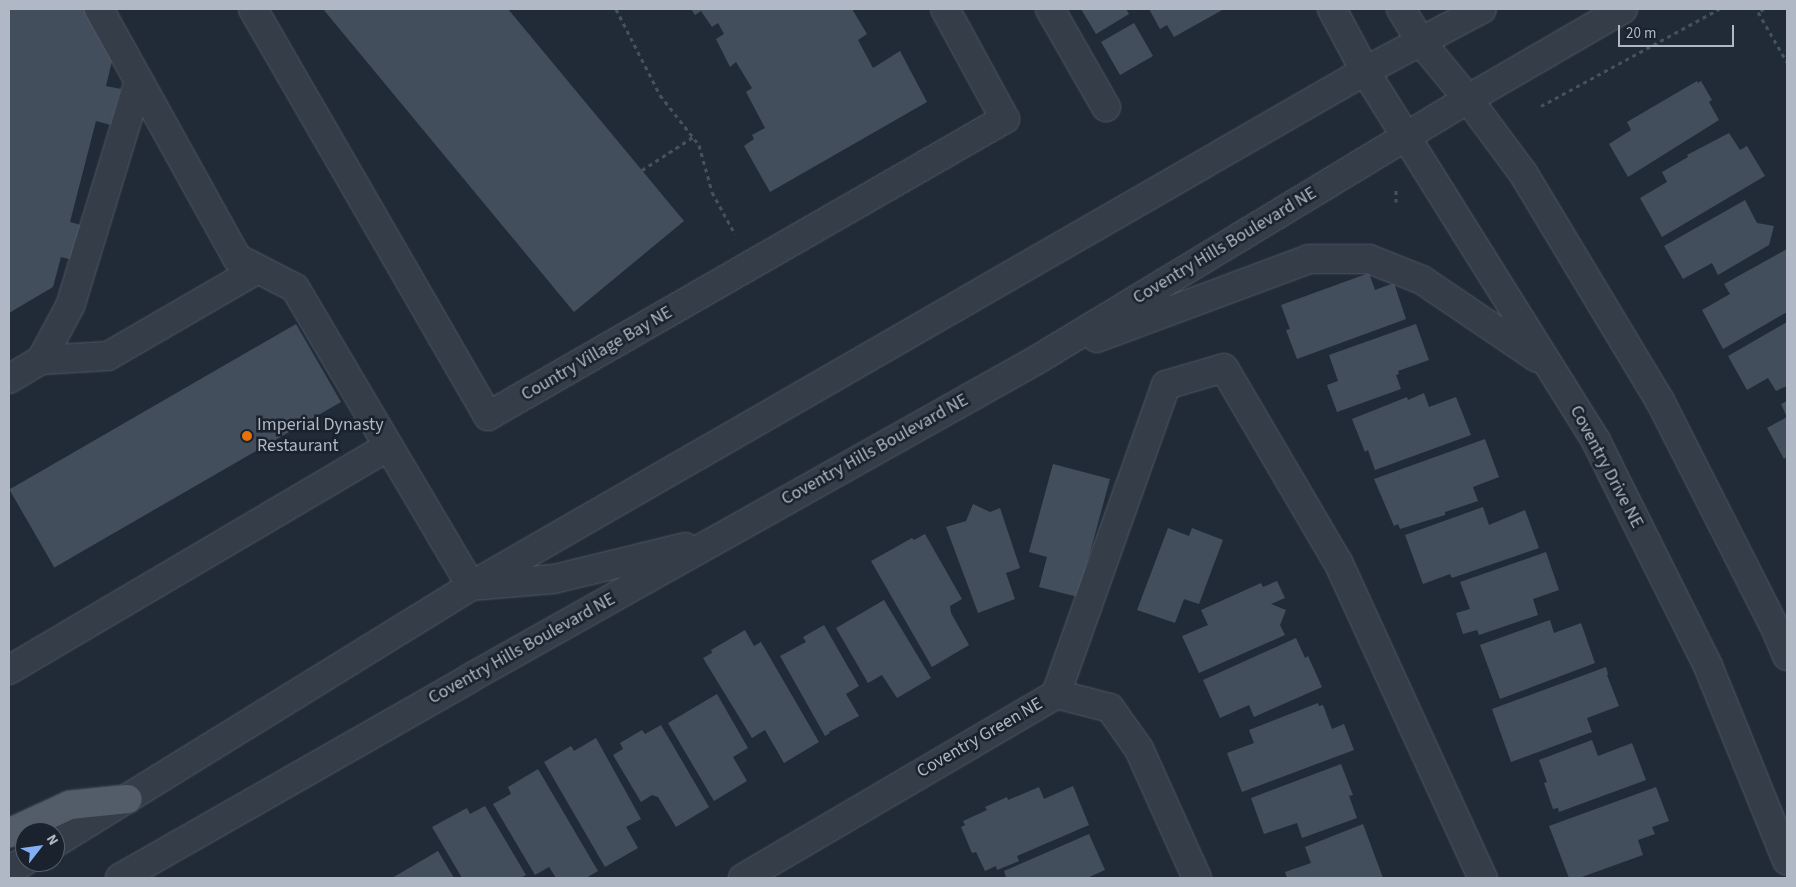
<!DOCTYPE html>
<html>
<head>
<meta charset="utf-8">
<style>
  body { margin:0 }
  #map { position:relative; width:1796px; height:887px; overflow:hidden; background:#212b38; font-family:"Source Sans 3",sans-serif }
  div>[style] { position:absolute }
  .building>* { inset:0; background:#434e5d; transform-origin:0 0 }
  .path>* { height:3px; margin-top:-1.5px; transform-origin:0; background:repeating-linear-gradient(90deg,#415457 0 4px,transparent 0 8px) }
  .roads { filter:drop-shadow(0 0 1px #505863) drop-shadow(0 0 1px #505863) }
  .minor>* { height:28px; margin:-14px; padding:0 14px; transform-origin:14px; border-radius:14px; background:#353d49 }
  .major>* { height:28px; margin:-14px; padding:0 14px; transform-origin:14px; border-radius:14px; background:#535c69 }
  .dots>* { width:14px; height:14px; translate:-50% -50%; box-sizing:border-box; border:2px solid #1a222d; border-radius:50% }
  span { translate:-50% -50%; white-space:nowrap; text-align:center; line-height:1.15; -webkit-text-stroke:5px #1a222d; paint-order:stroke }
  .street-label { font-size:18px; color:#b0b8c5 }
  .poi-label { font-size:18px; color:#b0b8c5 }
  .left { translate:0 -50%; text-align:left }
  .frame { position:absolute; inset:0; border:10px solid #b0b8c5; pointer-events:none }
  .north { position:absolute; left:15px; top:822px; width:50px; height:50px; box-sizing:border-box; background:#1a222d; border:1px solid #565e6a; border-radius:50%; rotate:60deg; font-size:14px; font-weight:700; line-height:20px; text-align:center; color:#b0b8c5 }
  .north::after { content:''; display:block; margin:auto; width:18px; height:22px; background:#85aff5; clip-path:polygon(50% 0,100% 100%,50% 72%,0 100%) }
  .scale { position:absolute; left:1618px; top:25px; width:116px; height:22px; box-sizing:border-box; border:2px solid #b0b8c5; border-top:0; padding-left:6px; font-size:15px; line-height:18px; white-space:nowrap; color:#b0b8c5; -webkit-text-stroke:4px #1a222d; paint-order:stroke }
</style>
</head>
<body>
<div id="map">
  <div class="building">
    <div style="clip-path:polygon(9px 9px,88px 9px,114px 53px,106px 86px,121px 89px,111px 125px,96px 121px,70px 222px,85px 226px,76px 261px,61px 257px,53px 287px,9px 313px)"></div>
    <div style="clip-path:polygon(323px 9px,508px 9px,684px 221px,574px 312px)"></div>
    <div style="clip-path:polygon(691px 9px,852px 9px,867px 34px,858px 40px,873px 68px,900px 51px,927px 102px,770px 192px,744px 146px,754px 139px,752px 135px,765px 128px,746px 92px,752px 88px,736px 62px,730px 67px,716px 39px,724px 34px,718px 23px,712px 27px,701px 11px,695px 15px)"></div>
    <div style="clip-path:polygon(1081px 9px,1126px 9px,1129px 14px,1096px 34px)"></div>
    <div style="clip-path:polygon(1149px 9px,1224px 9px,1174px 37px,1167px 25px,1160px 29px)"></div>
    <div style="left:1134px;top:23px;width:38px;height:38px;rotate:60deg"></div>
    <div style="clip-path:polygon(1697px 81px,1698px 83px,1701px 81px,1712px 100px,1709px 102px,1719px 120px,1628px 177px,1609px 144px,1631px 130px,1627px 122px)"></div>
    <div style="clip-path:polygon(1729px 133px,1740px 150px,1747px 146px,1765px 176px,1662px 237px,1640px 198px,1667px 182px,1662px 172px,1688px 157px,1687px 155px)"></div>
    <div style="clip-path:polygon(1745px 200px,1757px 223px,1774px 226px,1769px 245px,1718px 275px,1712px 263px,1683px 279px,1664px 246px)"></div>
    <div style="clip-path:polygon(1787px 249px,1787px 312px,1723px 349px,1702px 310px,1730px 294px,1724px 284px)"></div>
    <div style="clip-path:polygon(1369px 273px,1375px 290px,1394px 283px,1406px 319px,1297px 359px,1286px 330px,1290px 329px,1281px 305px)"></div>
    <div style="clip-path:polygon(1787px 322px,1787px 386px,1776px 391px,1768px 378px,1747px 390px,1728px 356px)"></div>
    <div style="left:296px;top:324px;width:90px;height:331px;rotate:60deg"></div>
    <div style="clip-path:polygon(1416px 324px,1429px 360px,1398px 371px,1399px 374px,1396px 375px,1401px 389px,1337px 412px,1327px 385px,1338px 381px,1329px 355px)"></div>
    <div style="clip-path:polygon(1424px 393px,1429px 407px,1456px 397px,1471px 435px,1375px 470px,1368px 450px,1365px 452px,1352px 419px,1407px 397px,1408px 400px)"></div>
    <div style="clip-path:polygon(1787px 401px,1787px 457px,1784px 459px,1767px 428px,1787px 417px,1781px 404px)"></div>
    <div style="clip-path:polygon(1485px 439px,1499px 477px,1473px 487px,1478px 501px,1445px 512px,1445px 515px,1400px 529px,1398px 524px,1394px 526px,1374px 479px)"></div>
    <div style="clip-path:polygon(1053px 464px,1110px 479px,1078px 597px,1039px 587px,1047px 557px,1029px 552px)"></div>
    <div style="clip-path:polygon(973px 504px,990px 512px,1000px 508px,1020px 568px,1006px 573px,1015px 599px,978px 613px,946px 527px,966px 521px)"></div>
    <div style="clip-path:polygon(1483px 507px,1489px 525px,1525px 510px,1539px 548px,1452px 578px,1450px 574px,1423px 584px,1405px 535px)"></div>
    <div style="clip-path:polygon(1168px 528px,1189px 536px,1192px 528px,1223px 540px,1199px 604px,1184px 599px,1175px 623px,1137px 610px)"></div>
    <div style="clip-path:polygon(925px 534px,962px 599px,950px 606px,951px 613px,969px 645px,932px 667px,871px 561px,912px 538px,914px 540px)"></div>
    <div style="clip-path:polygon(1546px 552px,1559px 590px,1533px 599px,1538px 615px,1479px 635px,1477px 630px,1463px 634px,1456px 613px,1470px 609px,1460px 582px)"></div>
    <div style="clip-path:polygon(1277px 581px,1285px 598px,1271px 604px,1286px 610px,1280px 625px,1285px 635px,1199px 673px,1182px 636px,1208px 625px,1201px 610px,1261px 583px,1263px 587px)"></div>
    <div style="clip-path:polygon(884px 600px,931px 678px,897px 698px,882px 675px,868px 683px,836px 628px)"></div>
    <div style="clip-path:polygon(1550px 620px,1554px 633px,1581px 623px,1595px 663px,1500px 699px,1480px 645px)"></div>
    <div style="clip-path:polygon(824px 625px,859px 686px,846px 694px,859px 716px,829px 732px,830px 733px,825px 736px,780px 656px,806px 642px,803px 637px)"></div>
    <div style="clip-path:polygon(745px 630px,754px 646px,761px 642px,819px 742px,784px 763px,765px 730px,752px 738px,703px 658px,712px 653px,711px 650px)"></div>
    <div style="clip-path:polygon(1296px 638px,1305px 658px,1308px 656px,1322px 687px,1254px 717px,1249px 705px,1220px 718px,1203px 680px)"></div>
    <div style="clip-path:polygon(1606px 667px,1608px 674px,1607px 675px,1619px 706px,1587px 718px,1592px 732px,1511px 762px,1492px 709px)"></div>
    <div style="clip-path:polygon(717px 694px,748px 748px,733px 757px,747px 781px,714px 801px,668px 723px)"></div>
    <div style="clip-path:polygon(1318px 703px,1319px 706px,1323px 705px,1332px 729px,1344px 724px,1354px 750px,1242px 792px,1227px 753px,1254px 743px,1249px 730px)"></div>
    <div style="clip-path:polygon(661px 725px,709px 807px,676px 827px,658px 797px,652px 795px,641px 802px,613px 755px,623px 749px,620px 743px,642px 730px,645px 734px)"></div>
    <div style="clip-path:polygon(596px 738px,641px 819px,626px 827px,638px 848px,605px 867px,544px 762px,571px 746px,574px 751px)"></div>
    <div style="clip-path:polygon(1592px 740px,1598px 756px,1632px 743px,1646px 780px,1559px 812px,1558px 808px,1553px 809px,1544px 783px,1547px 782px,1539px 760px)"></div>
    <div style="clip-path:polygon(1341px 764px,1353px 795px,1349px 796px,1357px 818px,1302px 838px,1297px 823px,1264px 834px,1251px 798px)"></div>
    <div style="clip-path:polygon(538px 769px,598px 871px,586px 878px,556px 878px,549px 867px,535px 875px,493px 804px,511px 794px,508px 787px)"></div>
    <div style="clip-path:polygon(1073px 786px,1089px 825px,1017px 856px,1019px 861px,997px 870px,996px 866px,985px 871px,976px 852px,972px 853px,961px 827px,965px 825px,963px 821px,987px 810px,985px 807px,1007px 797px,1008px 800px,1039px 787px,1044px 799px)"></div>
    <div style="clip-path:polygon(1656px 787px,1669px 821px,1652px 827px,1655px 834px,1638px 840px,1643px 855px,1579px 878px,1569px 878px,1549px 826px)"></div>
    <div style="clip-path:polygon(485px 806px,526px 875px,520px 878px,462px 878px,432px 827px,467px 808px,470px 814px)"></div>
    <div style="clip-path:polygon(1363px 824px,1383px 878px,1287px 878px,1285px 872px,1311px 863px,1305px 847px)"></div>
    <div style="clip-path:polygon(1089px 834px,1105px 870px,1087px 878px,1002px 878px,1006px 877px,1004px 871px)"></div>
    <div style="clip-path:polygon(438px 851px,454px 878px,392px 878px)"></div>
  </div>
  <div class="path">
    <div style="left:616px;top:9px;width:97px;rotate:62.9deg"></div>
    <div style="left:660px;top:95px;width:63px;rotate:52deg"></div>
    <div style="left:699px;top:145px;width:49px;rotate:74.5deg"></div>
    <div style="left:712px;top:192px;width:48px;rotate:61.3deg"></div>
    <div style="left:1764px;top:9px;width:7px;rotate:153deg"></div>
    <div style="left:1758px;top:12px;width:58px;rotate:59.9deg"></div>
    <div style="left:1541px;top:106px;width:203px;rotate:-28.6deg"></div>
    <div style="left:642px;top:170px;width:61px;rotate:-32.9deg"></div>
    <div style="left:1396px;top:202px;width:14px;rotate:-90deg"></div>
  </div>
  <div class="roads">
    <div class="minor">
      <div style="left:99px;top:9px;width:285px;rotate:61deg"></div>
      <div style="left:237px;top:258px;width:65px;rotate:27.3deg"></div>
      <div style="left:295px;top:288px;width:346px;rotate:59.4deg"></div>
      <div style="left:471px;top:586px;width:83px;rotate:-4.8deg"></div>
      <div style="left:554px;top:579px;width:135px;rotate:-13.7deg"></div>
      <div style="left:253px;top:9px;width:470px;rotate:60deg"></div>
      <div style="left:488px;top:416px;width:596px;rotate:-29.88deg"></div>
      <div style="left:1005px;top:119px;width:125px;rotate:-118.6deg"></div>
      <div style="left:1050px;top:9px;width:113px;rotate:60.3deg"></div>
      <div style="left:1332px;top:9px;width:70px;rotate:62deg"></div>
      <div style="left:1365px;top:71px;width:436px;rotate:58deg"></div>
      <div style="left:1596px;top:441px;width:251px;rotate:63.5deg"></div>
      <div style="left:1708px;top:666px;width:210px;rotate:67.9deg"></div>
      <div style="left:1401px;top:9px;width:39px;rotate:59deg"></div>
      <div style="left:1421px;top:42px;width:74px;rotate:50.5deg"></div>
      <div style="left:1468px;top:99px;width:92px;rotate:53.4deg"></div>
      <div style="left:1523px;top:173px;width:264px;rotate:59deg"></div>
      <div style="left:1659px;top:399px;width:261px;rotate:63.1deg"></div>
      <div style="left:1777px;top:632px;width:26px;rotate:67deg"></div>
      <div style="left:139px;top:81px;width:235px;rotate:107deg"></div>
      <div style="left:70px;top:306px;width:61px;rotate:118.2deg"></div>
      <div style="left:41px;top:360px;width:67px;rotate:-3.4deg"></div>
      <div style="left:108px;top:356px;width:173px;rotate:-30.1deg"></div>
      <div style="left:1097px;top:338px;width:226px;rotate:-20.4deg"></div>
      <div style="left:1309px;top:259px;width:60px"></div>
      <div style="left:1369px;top:259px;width:57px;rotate:21.6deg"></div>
      <div style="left:1422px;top:280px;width:139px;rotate:34.1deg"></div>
      <div style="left:9px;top:379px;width:37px;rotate:-31deg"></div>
      <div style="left:9px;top:670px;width:440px;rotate:-30.5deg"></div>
      <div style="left:1056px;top:694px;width:328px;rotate:-70.4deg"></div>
      <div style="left:1166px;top:385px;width:60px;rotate:-16.3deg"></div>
      <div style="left:1224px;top:368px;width:225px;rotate:59.6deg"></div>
      <div style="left:1338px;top:562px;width:348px;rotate:65.4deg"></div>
      <div style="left:55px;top:843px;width:489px;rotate:-31.7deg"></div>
      <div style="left:471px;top:586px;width:1032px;rotate:-29.94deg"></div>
      <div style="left:1365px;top:71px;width:132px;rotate:-27.9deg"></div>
      <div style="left:9px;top:870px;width:18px;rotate:-29deg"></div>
      <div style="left:120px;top:878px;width:403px;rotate:-29.7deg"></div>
      <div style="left:470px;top:678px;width:648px;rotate:-29.3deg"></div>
      <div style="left:1035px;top:361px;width:506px;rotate:-31.18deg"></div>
      <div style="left:1468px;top:99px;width:179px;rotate:-30.1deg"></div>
      <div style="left:743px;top:878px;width:363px;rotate:-30.4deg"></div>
      <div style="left:1056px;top:694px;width:56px;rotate:14.5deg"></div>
      <div style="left:1110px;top:708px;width:50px;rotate:54.7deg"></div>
      <div style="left:1139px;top:749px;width:141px;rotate:65.8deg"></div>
    </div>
    <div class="major">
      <div style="left:9px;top:833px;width:67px;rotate:-24.7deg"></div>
      <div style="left:70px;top:805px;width:58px;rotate:-5.9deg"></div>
    </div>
  </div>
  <div class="dots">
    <div style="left:247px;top:436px;background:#e8710a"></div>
  </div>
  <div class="street-label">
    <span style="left:1225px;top:246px;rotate:-31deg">Coventry Hills Boulevard NE</span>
    <span style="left:597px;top:354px;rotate:-30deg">Country Village Bay NE</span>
    <span style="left:875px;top:450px;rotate:-29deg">Coventry Hills Boulevard NE</span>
    <span style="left:1606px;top:467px;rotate:62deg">Coventry Drive NE</span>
    <span style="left:522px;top:649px;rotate:-29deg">Coventry Hills Boulevard NE</span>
    <span style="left:980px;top:738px;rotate:-30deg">Coventry Green NE</span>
  </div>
  <div class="poi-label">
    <span class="left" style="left:257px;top:436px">Imperial Dynasty<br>Restaurant</span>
  </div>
  <div class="frame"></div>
  <div class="north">N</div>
  <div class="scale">20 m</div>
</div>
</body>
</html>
